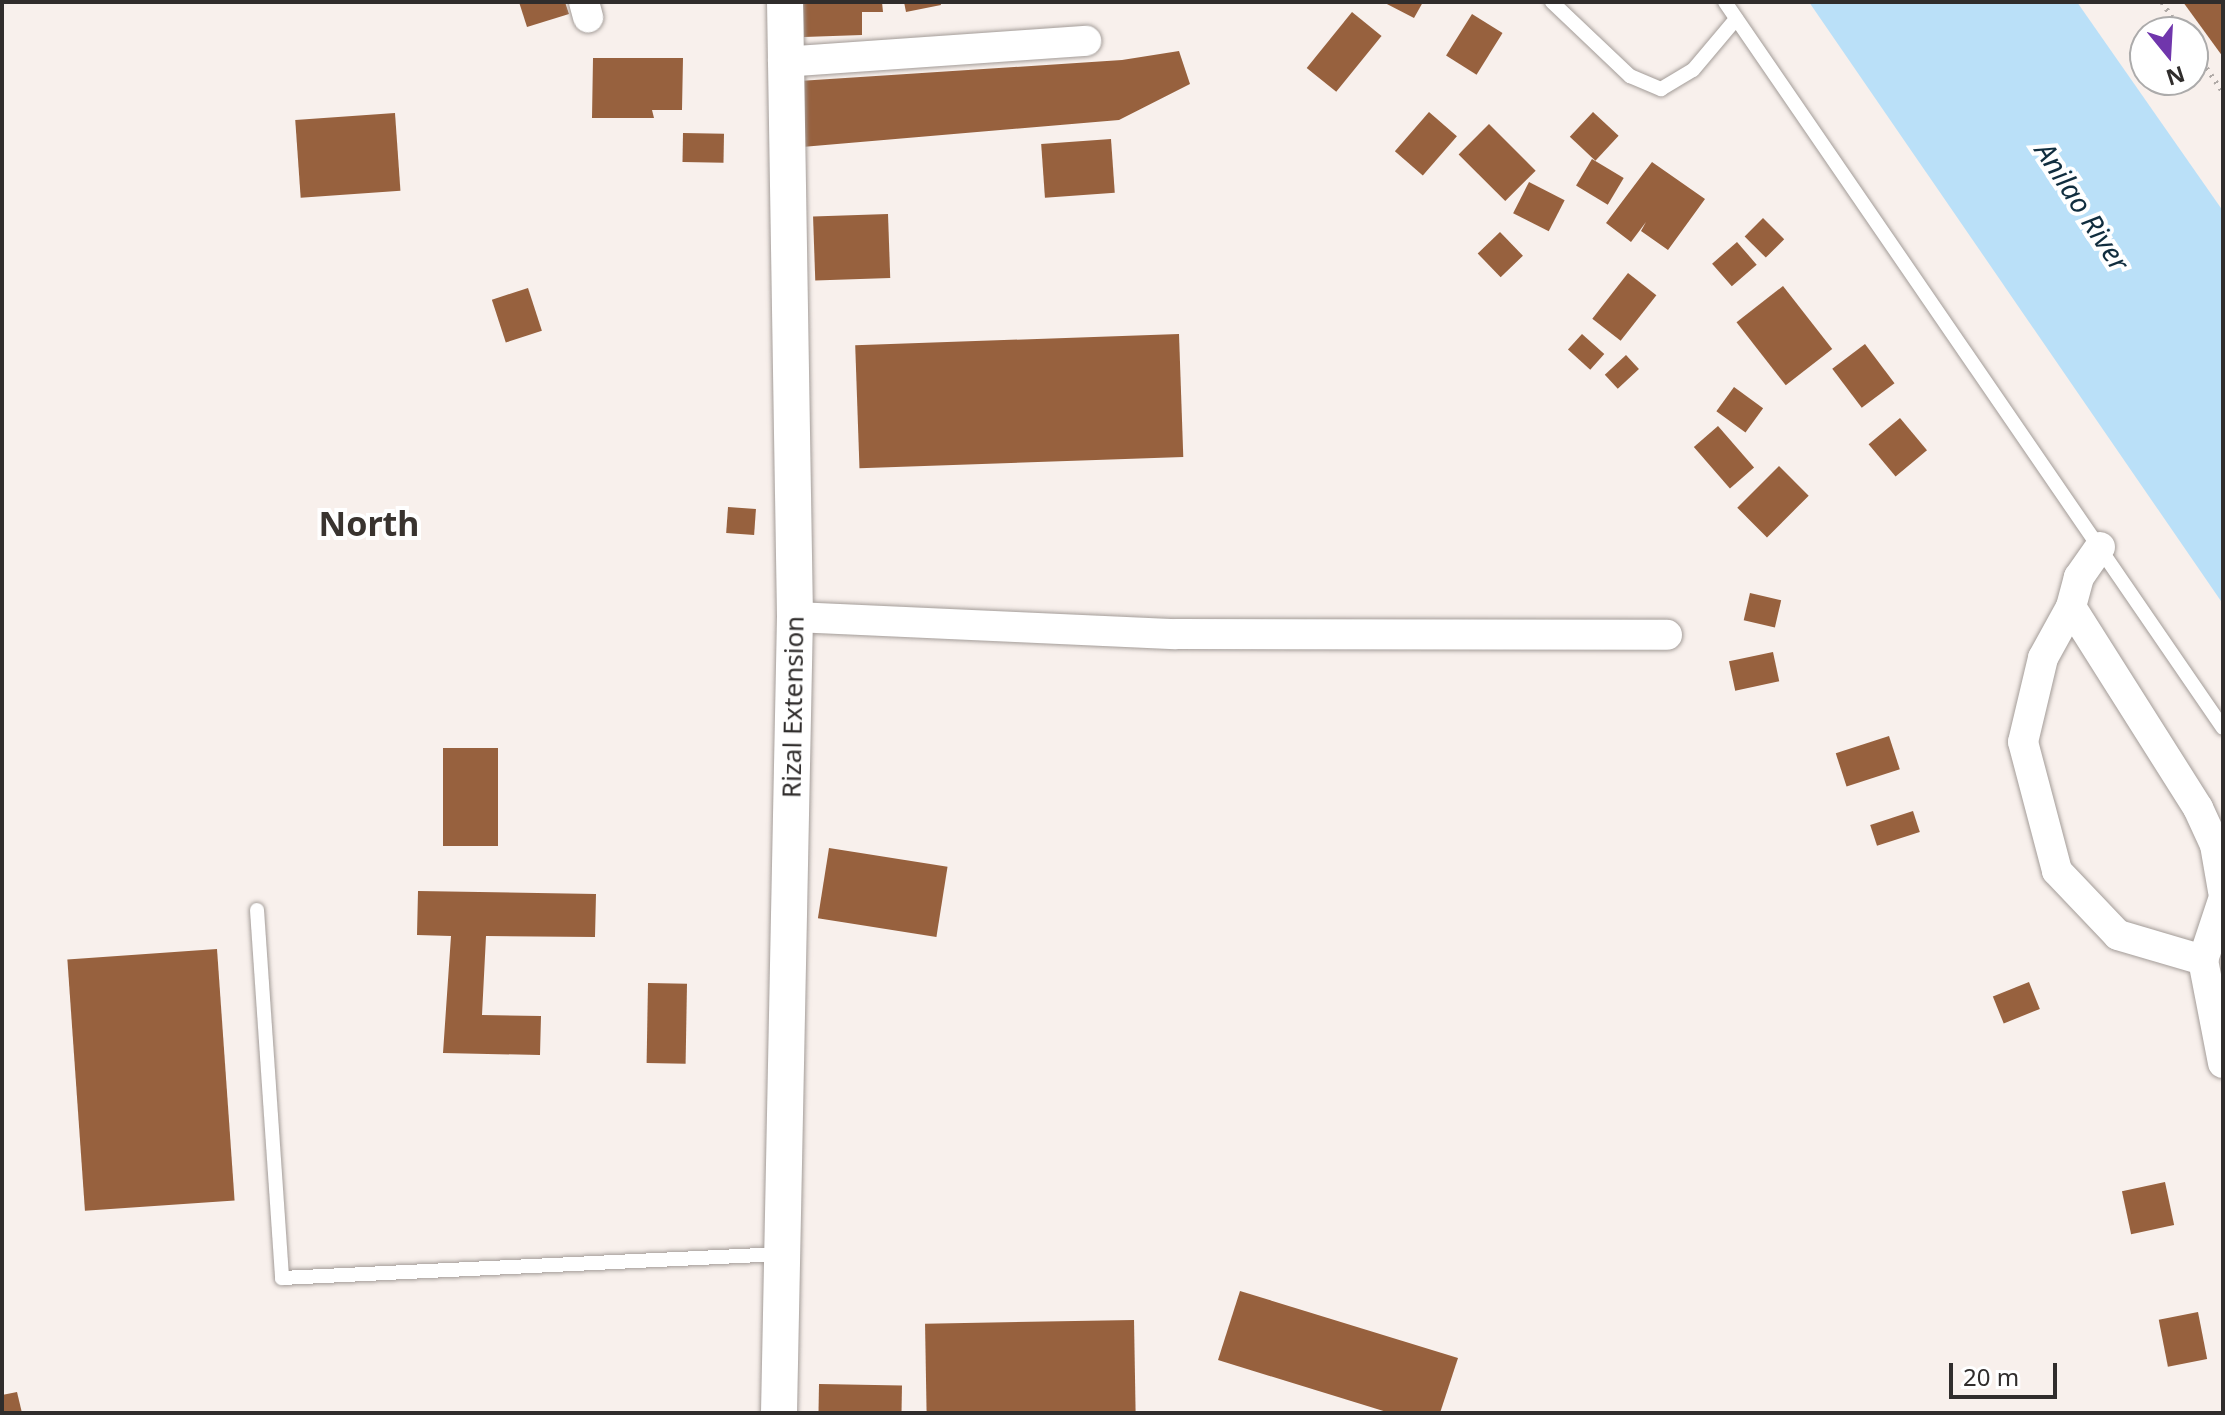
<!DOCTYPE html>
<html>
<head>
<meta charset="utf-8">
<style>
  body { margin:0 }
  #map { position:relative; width:2225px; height:1415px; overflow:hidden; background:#f8f0ec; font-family:"Noto Sans",sans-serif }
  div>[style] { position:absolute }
  .water>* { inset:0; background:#bae0f8 }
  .building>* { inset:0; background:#97613e; transform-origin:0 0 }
  .path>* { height:5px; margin-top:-2.5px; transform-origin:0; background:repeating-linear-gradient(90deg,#b0aaa7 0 2px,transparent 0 8px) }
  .roads { filter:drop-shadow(0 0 2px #a39c98) drop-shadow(0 0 2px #a39c98) }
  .service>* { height:14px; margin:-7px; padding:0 7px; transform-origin:7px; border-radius:7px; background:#fff }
  .minor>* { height:30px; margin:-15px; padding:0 15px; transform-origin:15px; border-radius:15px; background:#fff }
  .tertiary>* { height:36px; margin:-18px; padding:0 18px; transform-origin:18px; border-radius:18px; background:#fff }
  span { translate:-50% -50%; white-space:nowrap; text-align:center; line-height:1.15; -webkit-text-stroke:8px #fff; paint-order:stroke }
  .street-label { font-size:26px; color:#302d2c }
  .water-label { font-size:28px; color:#102d3e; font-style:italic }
  .district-label { font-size:34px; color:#39332f; font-weight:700 }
  .frame { position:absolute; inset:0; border:4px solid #302d2c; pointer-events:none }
  .north { position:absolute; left:2129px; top:16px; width:80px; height:80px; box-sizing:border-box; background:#fff; border:2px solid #acabab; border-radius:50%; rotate:162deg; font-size:22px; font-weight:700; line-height:32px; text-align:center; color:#302d2c }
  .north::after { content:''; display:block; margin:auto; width:28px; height:36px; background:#7036ac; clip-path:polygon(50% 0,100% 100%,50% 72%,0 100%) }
  .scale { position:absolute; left:1949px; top:1363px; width:108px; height:36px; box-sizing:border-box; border:4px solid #302d2c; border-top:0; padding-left:10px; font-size:24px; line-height:28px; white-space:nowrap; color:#302d2c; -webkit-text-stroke:6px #fff; paint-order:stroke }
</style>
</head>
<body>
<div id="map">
  <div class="water">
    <div style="clip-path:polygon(1809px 2px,2077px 2px,2223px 211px,2223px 604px)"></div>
  </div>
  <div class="building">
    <div style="clip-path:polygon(519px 2px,565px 2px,569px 14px,527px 27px)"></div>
    <div style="clip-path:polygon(803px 2px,882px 2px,883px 12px,862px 12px,862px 35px,804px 37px)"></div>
    <div style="clip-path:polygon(904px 2px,940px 2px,941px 5px,906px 12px)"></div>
    <div style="clip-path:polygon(1383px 2px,1423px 2px,1414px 18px)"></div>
    <div style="clip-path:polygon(2183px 2px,2223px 2px,2223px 57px)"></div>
    <div style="left:1352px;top:12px;width:38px;height:72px;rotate:39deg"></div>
    <div style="left:1472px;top:14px;width:36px;height:49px;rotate:32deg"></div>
    <div style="clip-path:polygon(1179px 51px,1190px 84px,1119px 120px,802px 147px,799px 81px,1122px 60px)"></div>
    <div style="clip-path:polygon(593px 58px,683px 58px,682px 110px,652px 110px,654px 118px,592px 118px)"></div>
    <div style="left:1429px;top:112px;width:37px;height:52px;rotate:41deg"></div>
    <div style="left:1593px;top:112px;width:35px;height:34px;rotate:43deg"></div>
    <div style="left:395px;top:113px;width:78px;height:100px;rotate:86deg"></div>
    <div style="left:1489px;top:124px;width:66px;height:43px;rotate:45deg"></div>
    <div style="left:683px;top:133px;width:41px;height:29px;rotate:1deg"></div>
    <div style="left:1111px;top:139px;width:54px;height:70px;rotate:86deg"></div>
    <div style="left:1592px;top:159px;width:37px;height:31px;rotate:31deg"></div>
    <div style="clip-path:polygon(1652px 162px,1705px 199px,1668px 250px,1641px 231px,1646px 222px,1631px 242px,1606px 223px)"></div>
    <div style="left:1529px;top:182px;width:40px;height:35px;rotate:27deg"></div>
    <div style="left:888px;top:214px;width:64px;height:75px;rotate:88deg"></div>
    <div style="left:1763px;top:218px;width:30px;height:26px;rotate:45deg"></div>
    <div style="left:1500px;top:232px;width:33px;height:31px;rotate:46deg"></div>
    <div style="left:1737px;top:242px;width:30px;height:33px;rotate:49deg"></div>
    <div style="left:1628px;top:273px;width:36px;height:58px;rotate:38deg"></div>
    <div style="left:1783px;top:286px;width:80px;height:59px;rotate:52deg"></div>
    <div style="left:528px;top:288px;width:45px;height:38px;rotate:72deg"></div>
    <div style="left:1179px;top:334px;width:123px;height:324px;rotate:88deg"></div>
    <div style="left:1582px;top:334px;width:30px;height:21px;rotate:42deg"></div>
    <div style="left:1865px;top:344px;width:49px;height:41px;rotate:53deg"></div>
    <div style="left:1626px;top:355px;width:19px;height:29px;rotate:47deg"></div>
    <div style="left:1734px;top:387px;width:36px;height:30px;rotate:36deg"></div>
    <div style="left:1900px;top:418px;width:42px;height:41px;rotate:50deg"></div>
    <div style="left:1718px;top:426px;width:55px;height:32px;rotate:49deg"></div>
    <div style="left:1779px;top:466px;width:42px;height:59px;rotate:45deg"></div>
    <div style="left:728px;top:507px;width:28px;height:26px;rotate:4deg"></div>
    <div style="left:1750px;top:593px;width:32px;height:28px;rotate:13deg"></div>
    <div style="left:1773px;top:652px;width:30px;height:45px;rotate:78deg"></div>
    <div style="left:1889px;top:736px;width:35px;height:56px;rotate:72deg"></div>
    <div style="left:443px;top:748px;width:55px;height:98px"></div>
    <div style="left:1913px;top:811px;width:22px;height:45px;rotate:72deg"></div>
    <div style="left:829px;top:848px;width:120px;height:71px;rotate:9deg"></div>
    <div style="clip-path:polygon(418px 891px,596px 894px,595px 937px,486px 936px,482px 1015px,541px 1016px,540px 1055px,443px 1053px,451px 936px,417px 935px)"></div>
    <div style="left:217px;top:949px;width:252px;height:150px;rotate:86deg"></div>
    <div style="left:2029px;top:982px;width:29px;height:39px;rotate:68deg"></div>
    <div style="left:648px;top:983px;width:39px;height:80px;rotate:1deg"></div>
    <div style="left:2165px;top:1182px;width:44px;height:44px;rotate:78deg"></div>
    <div style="clip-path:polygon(1240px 1291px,1458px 1358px,1440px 1413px,1390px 1413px,1218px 1360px)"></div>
    <div style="left:2198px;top:1312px;width:48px;height:40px;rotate:79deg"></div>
    <div style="left:1134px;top:1320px;width:93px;height:209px;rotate:89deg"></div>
    <div style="left:819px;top:1384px;width:83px;height:29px;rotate:1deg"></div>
    <div style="clip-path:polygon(17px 1392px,22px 1413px,2px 1413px,2px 1395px)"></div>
  </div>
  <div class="path">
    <div style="left:2162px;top:2px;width:36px;rotate:56deg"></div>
    <div style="left:2193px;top:48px;width:53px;rotate:55.7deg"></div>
  </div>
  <div class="roads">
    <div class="service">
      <div style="left:1552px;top:2px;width:108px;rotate:43.5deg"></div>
      <div style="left:1630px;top:76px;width:34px;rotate:23deg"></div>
      <div style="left:1661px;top:89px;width:37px;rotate:-31deg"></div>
      <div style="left:1693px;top:70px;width:67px;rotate:-49.9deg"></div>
      <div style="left:1725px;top:2px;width:880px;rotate:55.55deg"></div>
      <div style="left:257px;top:910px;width:369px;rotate:86.1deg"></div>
      <div style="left:282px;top:1278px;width:501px;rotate:-2.75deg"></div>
    </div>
    <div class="minor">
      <div style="left:584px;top:2px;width:16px;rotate:75deg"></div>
      <div style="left:783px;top:62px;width:304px;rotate:-4deg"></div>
      <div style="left:2100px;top:547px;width:37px;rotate:125deg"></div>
      <div style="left:2079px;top:577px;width:31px;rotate:105deg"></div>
      <div style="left:2071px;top:607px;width:238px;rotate:57.7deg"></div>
      <div style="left:2198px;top:808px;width:41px;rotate:65.3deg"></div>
      <div style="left:2215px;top:845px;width:47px;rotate:80.1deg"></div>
      <div style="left:2071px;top:607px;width:58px;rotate:118.8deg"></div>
      <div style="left:2043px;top:658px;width:86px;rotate:103.4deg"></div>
      <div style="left:2023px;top:742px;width:133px;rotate:75.2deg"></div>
      <div style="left:2057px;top:871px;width:88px;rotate:46.4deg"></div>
      <div style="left:2118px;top:935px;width:89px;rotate:16.4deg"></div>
      <div style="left:795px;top:617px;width:381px;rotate:2.6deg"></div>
      <div style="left:1176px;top:634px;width:491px;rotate:0.1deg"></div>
      <div style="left:2223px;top:900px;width:63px;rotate:108.4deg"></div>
      <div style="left:2203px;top:960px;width:105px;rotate:79deg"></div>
    </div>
    <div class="tertiary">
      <div style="left:779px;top:1413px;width:796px;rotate:-88.85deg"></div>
      <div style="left:795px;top:617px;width:615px;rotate:-90.93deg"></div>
    </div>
  </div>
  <div class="street-label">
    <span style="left:793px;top:707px;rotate:-89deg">Rizal Extension</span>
  </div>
  <div class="water-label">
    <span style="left:2083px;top:206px;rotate:57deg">Anilao River</span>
  </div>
  <div class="district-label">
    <span style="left:369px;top:524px">North</span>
  </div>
  <div class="frame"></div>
  <div class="north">N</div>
  <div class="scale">20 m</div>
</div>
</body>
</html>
